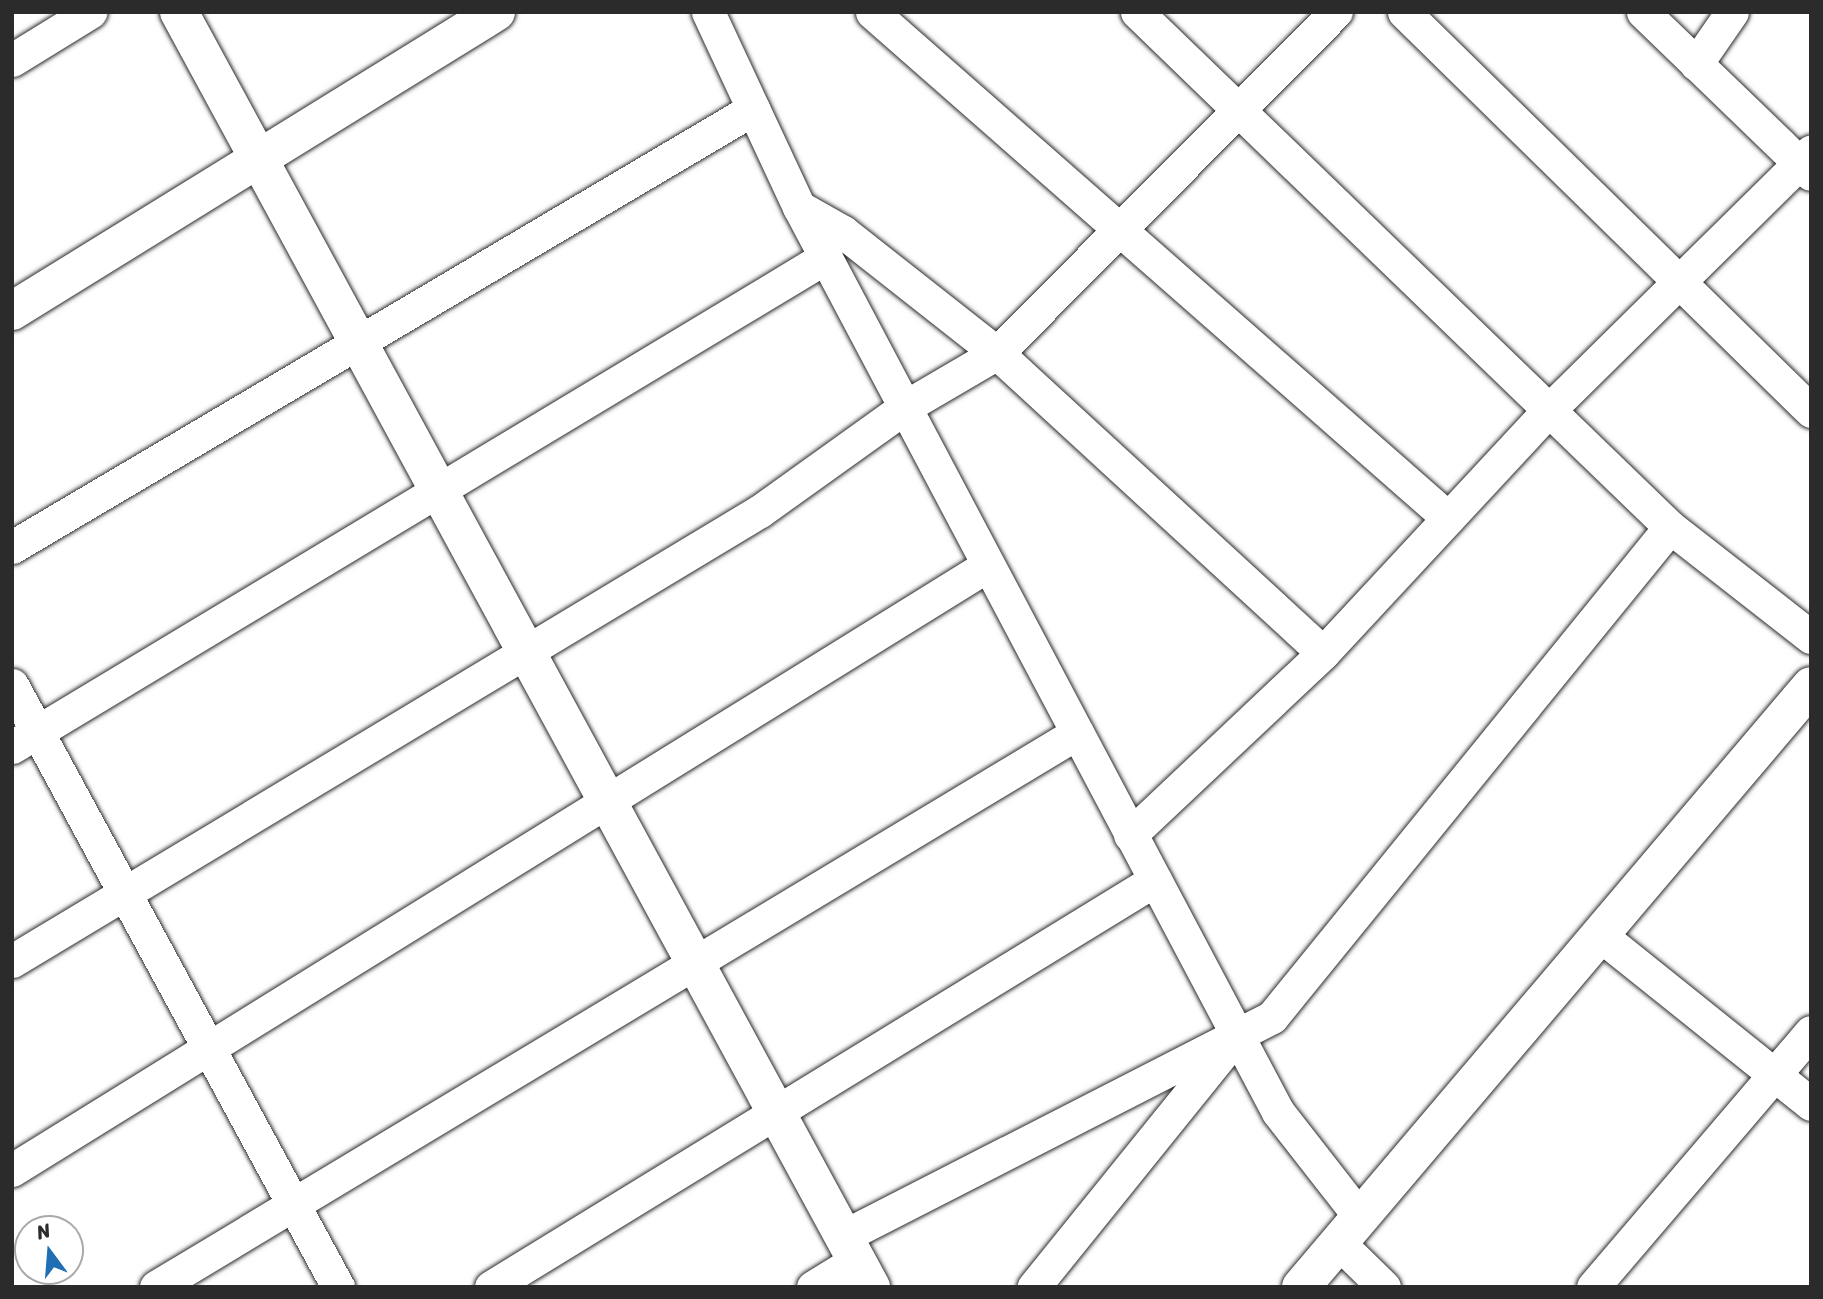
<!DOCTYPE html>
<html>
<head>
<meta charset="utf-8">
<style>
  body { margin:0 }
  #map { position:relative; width:1823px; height:1299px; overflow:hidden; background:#fff; font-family:Sriracha,sans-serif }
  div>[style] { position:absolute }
  .roads { filter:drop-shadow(0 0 2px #2b2b2b) drop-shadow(0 0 2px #2b2b2b) }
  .street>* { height:33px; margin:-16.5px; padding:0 16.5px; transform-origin:16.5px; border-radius:16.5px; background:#fff }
  .secondary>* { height:38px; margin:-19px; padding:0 19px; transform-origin:19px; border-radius:19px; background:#fff }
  span { translate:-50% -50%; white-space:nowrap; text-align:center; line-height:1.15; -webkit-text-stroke:7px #fff; paint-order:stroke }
  .frame { position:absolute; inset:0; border:14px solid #2b2b2b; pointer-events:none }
  .north { position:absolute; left:14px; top:1215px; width:70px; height:70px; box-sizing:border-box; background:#fff; border:2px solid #aaa; border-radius:50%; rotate:344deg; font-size:19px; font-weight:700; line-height:28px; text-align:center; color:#2b2b2b }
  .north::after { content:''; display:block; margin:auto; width:24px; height:32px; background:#1f6fb2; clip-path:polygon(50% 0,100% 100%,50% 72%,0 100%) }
</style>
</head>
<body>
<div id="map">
  <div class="roads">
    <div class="street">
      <div style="left:708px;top:12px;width:215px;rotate:65deg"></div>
      <div style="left:799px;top:207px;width:1024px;rotate:62.11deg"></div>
      <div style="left:1278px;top:1112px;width:133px;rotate:52deg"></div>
      <div style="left:872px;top:12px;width:767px;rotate:41.3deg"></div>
      <div style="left:1137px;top:12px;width:741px;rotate:44.02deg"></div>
      <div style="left:1404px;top:12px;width:570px;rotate:44.43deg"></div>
      <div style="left:1643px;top:12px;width:233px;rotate:44deg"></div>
      <div style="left:12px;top:60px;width:92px;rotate:-31.6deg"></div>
      <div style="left:1696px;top:64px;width:63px;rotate:-55.3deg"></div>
      <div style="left:799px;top:207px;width:51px;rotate:29.6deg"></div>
      <div style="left:843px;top:232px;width:196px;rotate:38.2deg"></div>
      <div style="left:997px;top:353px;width:443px;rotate:42.6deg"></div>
      <div style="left:1323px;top:653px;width:332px;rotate:-47.1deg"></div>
      <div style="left:1549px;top:410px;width:368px;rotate:-44.6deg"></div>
      <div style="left:12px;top:547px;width:861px;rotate:-30.59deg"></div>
      <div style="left:12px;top:685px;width:685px;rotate:61.56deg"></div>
      <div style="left:12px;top:747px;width:950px;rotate:-31.05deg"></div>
      <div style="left:1130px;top:835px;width:265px;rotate:-43.3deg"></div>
      <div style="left:1600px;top:935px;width:270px;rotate:38.7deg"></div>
      <div style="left:12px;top:961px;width:873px;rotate:-31.03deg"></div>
      <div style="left:760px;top:511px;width:178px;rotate:-35.6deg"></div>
      <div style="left:905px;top:407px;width:107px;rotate:-30.4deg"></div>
      <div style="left:997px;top:353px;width:481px;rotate:-45.2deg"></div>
      <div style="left:1237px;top:1035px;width:39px;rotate:-27deg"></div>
      <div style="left:1272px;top:1017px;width:631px;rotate:-50.91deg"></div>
      <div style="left:1670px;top:527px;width:179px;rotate:38deg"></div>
      <div style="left:12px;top:1170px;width:1148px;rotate:-31.79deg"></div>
      <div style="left:844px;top:1236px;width:441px;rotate:-27.1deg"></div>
      <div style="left:1237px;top:1035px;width:324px;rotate:128.9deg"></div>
      <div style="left:1339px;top:1243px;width:63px;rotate:44.4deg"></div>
      <div style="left:156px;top:1287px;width:1075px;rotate:-31.03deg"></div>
      <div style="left:491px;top:1287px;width:779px;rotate:-31.51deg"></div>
      <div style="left:813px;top:1287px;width:52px;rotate:-31.5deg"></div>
      <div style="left:1593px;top:1287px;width:335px;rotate:-49.5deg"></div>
    </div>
    <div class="secondary">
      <div style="left:179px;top:12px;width:1451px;rotate:61.51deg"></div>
      <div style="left:12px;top:311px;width:569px;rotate:-31.71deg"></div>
      <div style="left:1301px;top:1287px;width:788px;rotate:-49.68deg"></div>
    </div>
  </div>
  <div class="frame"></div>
  <div class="north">N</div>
</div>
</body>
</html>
